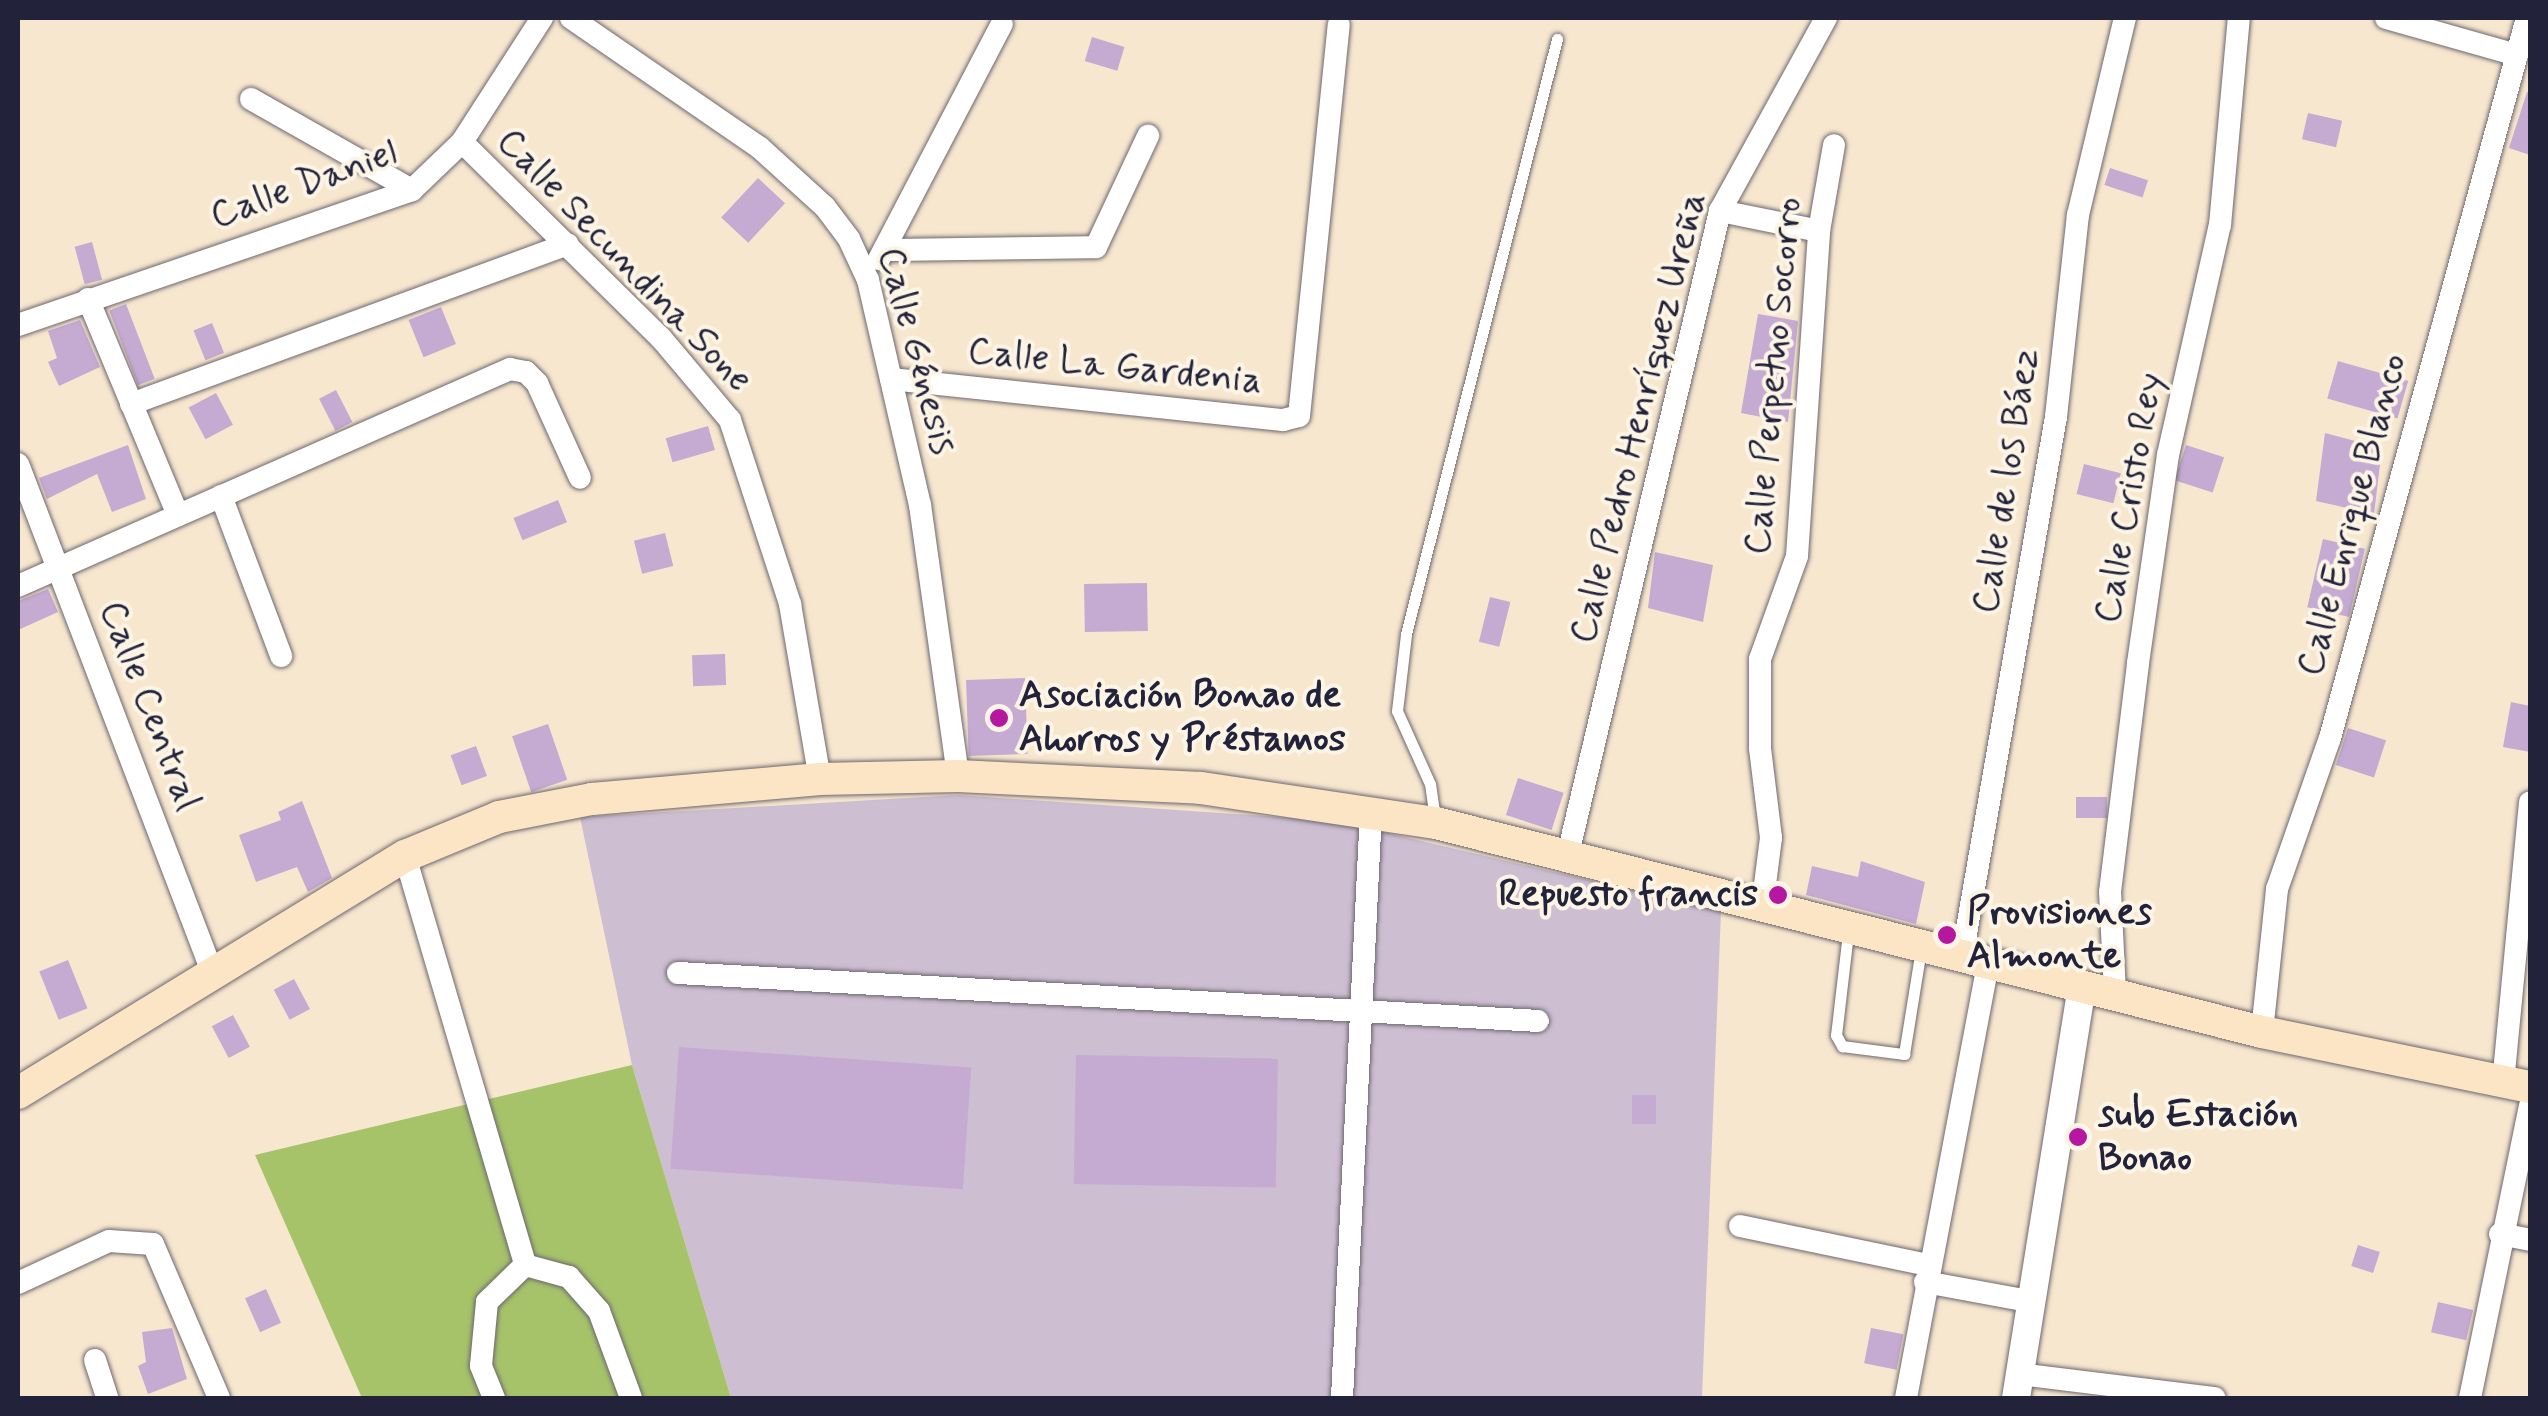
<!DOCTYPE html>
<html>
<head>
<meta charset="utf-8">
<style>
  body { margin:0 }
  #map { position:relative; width:2548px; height:1416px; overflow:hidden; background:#f7e7cf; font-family:Mynerve,sans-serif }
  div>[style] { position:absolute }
  .industrial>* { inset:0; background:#cdbed2 }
  .green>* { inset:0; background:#a6c36a }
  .building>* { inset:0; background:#c5aad2; transform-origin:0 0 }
  .roads { filter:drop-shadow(0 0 2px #6d676f) drop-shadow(0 0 2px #6d676f) }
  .service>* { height:11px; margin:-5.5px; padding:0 5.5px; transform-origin:5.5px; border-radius:5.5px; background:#fff }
  .minor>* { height:22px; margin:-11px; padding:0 11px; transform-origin:11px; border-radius:11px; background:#fff }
  .tertiary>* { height:28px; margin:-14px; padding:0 14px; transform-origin:14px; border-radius:14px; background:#fff }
  .secondary>* { height:32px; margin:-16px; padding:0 16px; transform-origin:16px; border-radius:16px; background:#fce5c4 }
  .dots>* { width:28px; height:28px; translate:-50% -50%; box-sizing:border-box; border:5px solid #fcf5e5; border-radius:50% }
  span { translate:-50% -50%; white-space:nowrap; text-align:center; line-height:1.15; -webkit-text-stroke:8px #fcf5e5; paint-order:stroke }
  .street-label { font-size:38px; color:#22223b }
  .poi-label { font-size:38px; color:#22223b; font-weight:700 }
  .left { translate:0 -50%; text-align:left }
  .right { translate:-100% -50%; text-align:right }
  .frame { position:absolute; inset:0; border:20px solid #22223b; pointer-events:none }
</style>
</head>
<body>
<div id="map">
  <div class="industrial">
    <div style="clip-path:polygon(958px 795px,1336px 821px,1721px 911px,1702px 1398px,731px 1398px,632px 1065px,580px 817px)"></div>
  </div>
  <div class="green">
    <div style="clip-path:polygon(632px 1065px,731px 1398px,362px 1398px,255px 1155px)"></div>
  </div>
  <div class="building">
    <div style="left:1092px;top:37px;width:34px;height:25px;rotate:17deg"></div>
    <div style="clip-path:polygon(2527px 92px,2530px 93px,2530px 155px,2509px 148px)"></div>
    <div style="left:2308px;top:113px;width:35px;height:27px;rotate:13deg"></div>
    <div style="left:2110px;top:168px;width:40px;height:18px;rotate:18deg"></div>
    <div style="left:758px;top:178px;width:37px;height:54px;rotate:43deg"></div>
    <div style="left:92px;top:242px;width:39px;height:18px;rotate:75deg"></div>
    <div style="left:126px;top:304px;width:80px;height:18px;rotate:69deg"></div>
    <div style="left:441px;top:307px;width:40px;height:35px;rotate:68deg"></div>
    <div style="clip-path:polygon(1758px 314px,1798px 321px,1788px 422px,1741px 413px)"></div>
    <div style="clip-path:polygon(80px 320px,100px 367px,59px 386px,48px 362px,57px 358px,48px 331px)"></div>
    <div style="left:212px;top:323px;width:32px;height:20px;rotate:68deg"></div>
    <div style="left:2338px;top:361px;width:73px;height:39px;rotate:16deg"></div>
    <div style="left:336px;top:390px;width:36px;height:19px;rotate:63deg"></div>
    <div style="left:216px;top:393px;width:36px;height:31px;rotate:62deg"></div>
    <div style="left:708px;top:426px;width:25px;height:44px;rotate:74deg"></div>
    <div style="clip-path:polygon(2325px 433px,2382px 448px,2374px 514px,2316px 501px)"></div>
    <div style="clip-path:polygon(128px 445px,146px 499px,112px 512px,97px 474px,47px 499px,39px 478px)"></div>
    <div style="left:2186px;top:445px;width:40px;height:37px;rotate:18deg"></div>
    <div style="left:2084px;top:464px;width:38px;height:31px;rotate:14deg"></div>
    <div style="left:558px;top:500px;width:24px;height:48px;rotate:68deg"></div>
    <div style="left:665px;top:533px;width:34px;height:32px;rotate:76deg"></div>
    <div style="left:2323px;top:539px;width:43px;height:70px;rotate:13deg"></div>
    <div style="clip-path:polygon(1655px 552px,1713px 565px,1703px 622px,1648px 608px)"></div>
    <div style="left:1147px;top:583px;width:48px;height:63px;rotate:89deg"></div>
    <div style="clip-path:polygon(48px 589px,58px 612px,18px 630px,18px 601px)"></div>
    <div style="left:1490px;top:597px;width:21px;height:46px;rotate:14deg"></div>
    <div style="left:725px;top:654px;width:31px;height:33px;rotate:88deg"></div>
    <div style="left:1025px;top:678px;width:76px;height:59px;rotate:88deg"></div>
    <div style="clip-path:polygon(2511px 702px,2530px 706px,2530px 752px,2503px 747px)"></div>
    <div style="left:548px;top:724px;width:59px;height:38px;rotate:71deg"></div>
    <div style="left:2348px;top:728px;width:40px;height:39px;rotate:18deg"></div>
    <div style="left:476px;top:746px;width:32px;height:27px;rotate:70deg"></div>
    <div style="left:1518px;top:778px;width:48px;height:39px;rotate:18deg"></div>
    <div style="left:2076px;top:797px;width:31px;height:21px"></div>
    <div style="clip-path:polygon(302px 801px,332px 878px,308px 892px,297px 867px,256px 882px,239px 835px,281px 820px,278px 812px)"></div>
    <div style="clip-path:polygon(1861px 861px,1925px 882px,1916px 924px,1806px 895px,1812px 866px,1858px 877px)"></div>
    <div style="left:68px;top:960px;width:52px;height:31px;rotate:68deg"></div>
    <div style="left:294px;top:979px;width:34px;height:23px;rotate:62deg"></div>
    <div style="left:233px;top:1015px;width:36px;height:24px;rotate:62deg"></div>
    <div style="left:679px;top:1047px;width:293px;height:122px;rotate:4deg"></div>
    <div style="left:1076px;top:1055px;width:202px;height:129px;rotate:1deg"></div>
    <div style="left:1632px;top:1095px;width:24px;height:29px"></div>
    <div style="left:2358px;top:1245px;width:23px;height:22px;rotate:18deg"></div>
    <div style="left:266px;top:1289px;width:37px;height:23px;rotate:66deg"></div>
    <div style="left:2438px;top:1302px;width:36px;height:31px;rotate:13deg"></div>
    <div style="clip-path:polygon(172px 1328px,187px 1379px,148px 1394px,138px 1366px,146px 1362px,142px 1332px)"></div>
    <div style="left:1871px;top:1328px;width:33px;height:36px;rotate:11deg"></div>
  </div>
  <div class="roads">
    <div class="service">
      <div style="left:1435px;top:819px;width:35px;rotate:-98deg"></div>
      <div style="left:1430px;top:784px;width:80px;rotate:-114.3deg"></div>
      <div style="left:1397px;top:711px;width:78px;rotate:-83.3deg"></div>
      <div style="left:1406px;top:634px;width:614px;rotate:-75.76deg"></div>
      <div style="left:1848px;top:933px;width:103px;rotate:96.7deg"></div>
      <div style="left:1836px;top:1035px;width:13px;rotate:61deg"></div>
      <div style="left:1842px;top:1046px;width:63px;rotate:7.4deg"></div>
      <div style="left:1904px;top:1054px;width:106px;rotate:-80.8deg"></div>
    </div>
    <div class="minor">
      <div style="left:571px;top:18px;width:228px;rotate:34.5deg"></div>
      <div style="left:759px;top:147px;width:89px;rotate:42.3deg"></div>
      <div style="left:825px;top:207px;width:40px;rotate:53deg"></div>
      <div style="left:849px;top:239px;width:45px;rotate:65.1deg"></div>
      <div style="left:868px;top:280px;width:231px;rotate:77deg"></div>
      <div style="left:920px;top:505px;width:274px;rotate:82deg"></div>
      <div style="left:2386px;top:18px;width:136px;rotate:15.8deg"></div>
      <div style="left:251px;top:99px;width:185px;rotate:29.5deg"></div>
      <div style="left:462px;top:142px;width:279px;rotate:44.6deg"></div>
      <div style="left:661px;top:338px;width:107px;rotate:49.9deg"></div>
      <div style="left:730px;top:420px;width:194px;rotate:71.9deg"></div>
      <div style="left:790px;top:604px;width:178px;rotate:80.3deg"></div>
      <div style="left:1720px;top:211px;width:101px;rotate:11.4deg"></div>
      <div style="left:884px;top:250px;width:212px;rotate:-0.8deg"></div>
      <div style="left:1096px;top:247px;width:123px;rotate:-64.9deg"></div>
      <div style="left:879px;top:259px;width:265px;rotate:-62.4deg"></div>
      <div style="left:88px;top:299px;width:234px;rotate:67.4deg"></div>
      <div style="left:18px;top:325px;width:416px;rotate:-18.9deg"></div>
      <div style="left:412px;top:190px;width:69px;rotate:-43.8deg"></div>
      <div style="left:462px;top:142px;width:148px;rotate:-57.2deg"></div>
      <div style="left:891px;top:379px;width:394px;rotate:6deg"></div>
      <div style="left:1283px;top:420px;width:16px;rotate:-14deg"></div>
      <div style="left:1299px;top:416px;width:393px;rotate:-84.2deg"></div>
      <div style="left:131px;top:404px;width:465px;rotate:-20.1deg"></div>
      <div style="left:18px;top:464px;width:546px;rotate:69.08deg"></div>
      <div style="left:221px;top:496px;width:171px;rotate:69.4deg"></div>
      <div style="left:18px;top:586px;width:538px;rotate:-23.8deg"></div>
      <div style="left:510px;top:369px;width:16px;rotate:11deg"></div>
      <div style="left:526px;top:372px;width:16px;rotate:45deg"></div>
      <div style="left:537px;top:383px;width:104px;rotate:65.6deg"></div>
      <div style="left:1568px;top:854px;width:661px;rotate:-76.7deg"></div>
      <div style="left:1720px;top:211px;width:220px;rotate:-61.2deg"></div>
      <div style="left:405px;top:856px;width:426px;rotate:73.6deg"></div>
      <div style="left:525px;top:1265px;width:53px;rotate:135.8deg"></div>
      <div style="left:487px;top:1302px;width:64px;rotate:95.4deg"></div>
      <div style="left:481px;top:1366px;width:35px;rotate:68deg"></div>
      <div style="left:1762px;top:908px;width:71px;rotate:-82.7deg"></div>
      <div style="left:1771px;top:838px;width:91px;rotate:-97deg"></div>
      <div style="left:1760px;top:748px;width:89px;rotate:-90deg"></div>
      <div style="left:1760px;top:659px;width:109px;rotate:-70.2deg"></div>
      <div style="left:1797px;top:556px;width:326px;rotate:-86.1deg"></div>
      <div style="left:1819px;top:231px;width:87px;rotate:-80.1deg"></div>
      <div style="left:1962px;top:957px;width:548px;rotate:-80.13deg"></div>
      <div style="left:2056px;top:417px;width:203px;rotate:-83.8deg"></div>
      <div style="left:2078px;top:215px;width:203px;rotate:-76.6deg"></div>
      <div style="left:678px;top:973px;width:861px;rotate:3.19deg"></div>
      <div style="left:2115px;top:993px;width:101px;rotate:-92.8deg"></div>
      <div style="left:2110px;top:892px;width:231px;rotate:-83deg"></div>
      <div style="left:2138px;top:663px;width:210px;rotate:-81.8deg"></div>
      <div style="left:2168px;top:455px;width:236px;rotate:-77.3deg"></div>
      <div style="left:2220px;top:225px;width:208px;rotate:-84.8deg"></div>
      <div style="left:2262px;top:1032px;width:144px;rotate:-84deg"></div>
      <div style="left:2277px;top:889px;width:160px;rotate:-70.7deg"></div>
      <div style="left:2330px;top:738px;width:746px;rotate:-74.7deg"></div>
      <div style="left:2503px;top:1083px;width:282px;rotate:-84.5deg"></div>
      <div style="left:1740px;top:1226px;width:192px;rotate:11.7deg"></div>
      <div style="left:2500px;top:1234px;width:31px;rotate:11deg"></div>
      <div style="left:525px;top:1265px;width:46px;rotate:15.3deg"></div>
      <div style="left:569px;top:1277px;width:45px;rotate:48.6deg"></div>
      <div style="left:599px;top:1311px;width:93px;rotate:69.8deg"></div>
      <div style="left:1925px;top:1282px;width:106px;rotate:10.4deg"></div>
      <div style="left:18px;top:1283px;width:100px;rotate:-24.8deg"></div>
      <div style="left:109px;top:1241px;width:44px;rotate:3.9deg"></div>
      <div style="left:153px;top:1244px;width:168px;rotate:66.8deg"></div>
      <div style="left:95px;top:1360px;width:40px;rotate:72deg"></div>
      <div style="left:2019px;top:1374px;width:197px;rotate:7deg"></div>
      <div style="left:1342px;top:1398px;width:587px;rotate:-87.17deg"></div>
      <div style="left:1906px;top:1398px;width:442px;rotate:-79.3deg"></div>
      <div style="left:2470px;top:1398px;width:298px;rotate:-78.4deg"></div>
    </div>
    <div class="tertiary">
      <div style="left:2016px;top:1398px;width:418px;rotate:-80.9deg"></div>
    </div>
    <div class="secondary">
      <div style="left:18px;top:1093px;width:454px;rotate:-31.5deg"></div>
      <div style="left:405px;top:856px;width:102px;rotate:-22.5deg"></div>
      <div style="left:499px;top:817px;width:95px;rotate:-11deg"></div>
      <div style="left:592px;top:799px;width:229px;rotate:-5deg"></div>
      <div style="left:820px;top:779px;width:138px;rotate:-1.2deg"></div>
      <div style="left:958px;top:776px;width:243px;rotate:2.8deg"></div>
      <div style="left:1201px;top:788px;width:238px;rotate:8.5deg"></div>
      <div style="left:1436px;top:823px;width:852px;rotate:14.2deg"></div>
      <div style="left:2262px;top:1032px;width:274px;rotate:11.6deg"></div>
    </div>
  </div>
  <div class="dots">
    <div style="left:999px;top:718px;background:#b5179e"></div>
    <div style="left:1778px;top:895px;background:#b5179e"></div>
    <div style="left:1947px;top:935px;background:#b5179e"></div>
    <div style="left:2078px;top:1137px;background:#b5179e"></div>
  </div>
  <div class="street-label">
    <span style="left:304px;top:185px;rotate:-20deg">Calle Daniel</span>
    <span style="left:624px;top:261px;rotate:46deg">Calle Secundina Sone</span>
    <span style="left:916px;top:351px;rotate:75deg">Calle Génesis</span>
    <span style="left:1115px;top:367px;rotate:6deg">Calle La Gardenia</span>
    <span style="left:1774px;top:376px;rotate:-85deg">Calle Perpetuo Socorro</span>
    <span style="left:1639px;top:418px;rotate:-76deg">Calle Pedro Henríquez Ureña</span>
    <span style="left:2007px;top:481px;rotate:-81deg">Calle de los Báez</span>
    <span style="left:2130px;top:498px;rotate:-80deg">Calle Cristo Rey</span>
    <span style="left:2353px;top:515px;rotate:-75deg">Calle Enrique Blanco</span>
    <span style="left:149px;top:706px;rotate:69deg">Calle Central</span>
  </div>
  <div class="poi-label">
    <span class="left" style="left:1019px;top:718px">Asociación Bonao de<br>Ahorros y Préstamos</span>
    <span class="right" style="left:1758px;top:895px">Repuesto francis</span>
    <span class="left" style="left:1967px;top:935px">Provisiones<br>Almonte</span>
    <span class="left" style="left:2098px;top:1137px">sub Estación<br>Bonao</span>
  </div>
  <div class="frame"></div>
</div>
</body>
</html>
